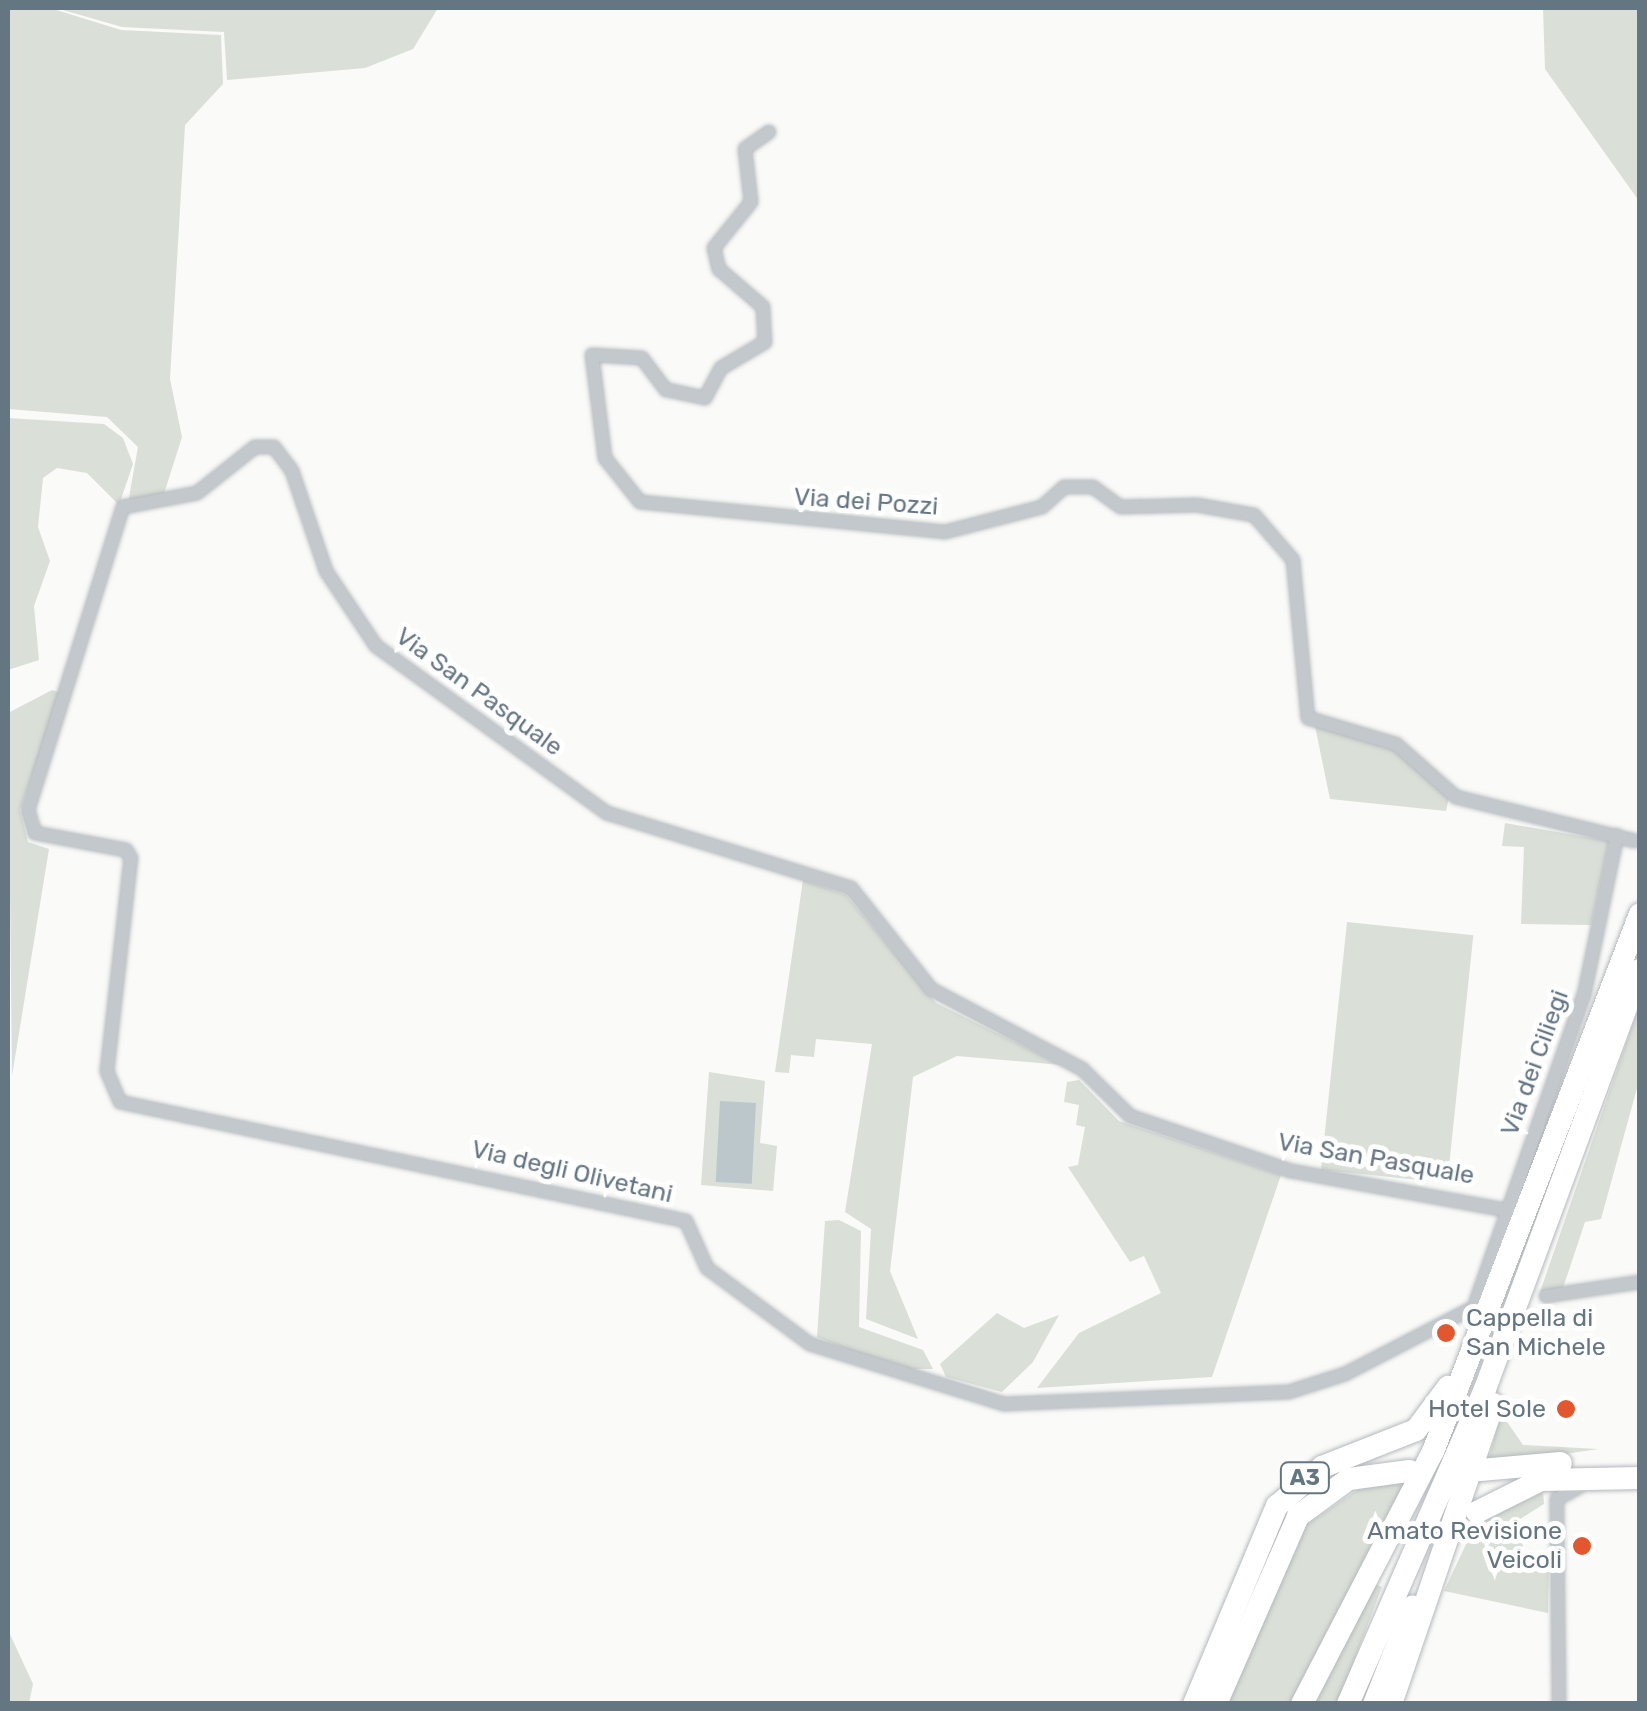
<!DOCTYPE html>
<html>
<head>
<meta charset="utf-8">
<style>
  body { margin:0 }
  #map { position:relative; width:1647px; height:1711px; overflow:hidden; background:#fafaf8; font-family:Rubik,sans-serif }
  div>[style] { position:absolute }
  .green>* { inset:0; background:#dadfd7; transform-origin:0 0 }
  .water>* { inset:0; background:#bbc7cb; transform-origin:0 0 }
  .roads { filter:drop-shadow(0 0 2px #b4b9bd) drop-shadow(0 0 2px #b4b9bd) }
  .minor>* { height:12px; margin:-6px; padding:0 6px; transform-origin:6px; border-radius:6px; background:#c3c8cc }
  .motorway>* { height:22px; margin:-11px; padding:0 11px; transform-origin:11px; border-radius:11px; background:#fff }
  .dots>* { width:28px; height:28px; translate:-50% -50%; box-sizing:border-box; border:5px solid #fff; border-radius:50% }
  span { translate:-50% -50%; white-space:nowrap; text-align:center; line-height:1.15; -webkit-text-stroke:10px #fff; paint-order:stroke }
  .shield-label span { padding:2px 8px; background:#fff; border:2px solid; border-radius:8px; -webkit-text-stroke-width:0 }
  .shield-label { font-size:22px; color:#657683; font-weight:700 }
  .street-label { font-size:25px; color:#657683 }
  .poi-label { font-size:25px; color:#657683 }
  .left { translate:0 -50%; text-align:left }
  .right { translate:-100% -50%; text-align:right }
  .frame { position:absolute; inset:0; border:10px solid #657683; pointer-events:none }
</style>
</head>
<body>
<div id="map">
  <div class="green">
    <div style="clip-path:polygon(8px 8px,50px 8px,121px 30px,221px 35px,223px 84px,185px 125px,170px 379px,182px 437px,162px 500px,128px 503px,138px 447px,107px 417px,8px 409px)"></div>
    <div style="clip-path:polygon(56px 8px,438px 8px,413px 49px,365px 68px,227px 80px,224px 32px,122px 27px)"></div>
    <div style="clip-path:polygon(1543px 8px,1639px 8px,1639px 201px,1545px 69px)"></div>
    <div style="clip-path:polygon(8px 418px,104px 424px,123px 438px,133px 464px,119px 505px,87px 473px,57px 468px,43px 478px,38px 527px,50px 561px,34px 606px,39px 660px,8px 670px)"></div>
    <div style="clip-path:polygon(52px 690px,61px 693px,20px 810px,28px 842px,49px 849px,12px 1076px,8px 713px)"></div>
    <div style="clip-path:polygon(1315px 726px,1393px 749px,1449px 798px,1446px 811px,1330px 799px)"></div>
    <div style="clip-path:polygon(1505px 823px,1609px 841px,1591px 925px,1521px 924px,1524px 847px,1502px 846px)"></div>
    <div style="clip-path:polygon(803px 880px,846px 895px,936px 1003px,1061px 1065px,957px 1056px,913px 1077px,890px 1271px,918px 1339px,866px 1319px,871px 1229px,845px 1212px,872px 1044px,816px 1039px,814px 1057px,791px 1055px,789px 1073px,775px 1072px)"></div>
    <div style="left:1347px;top:922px;width:127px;height:249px;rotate:6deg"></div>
    <div style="clip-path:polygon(1639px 1006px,1639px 1081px,1601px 1219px,1585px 1222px,1563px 1288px,1540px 1292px)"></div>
    <div style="clip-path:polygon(709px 1072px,765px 1081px,760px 1143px,777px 1146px,773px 1191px,701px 1185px)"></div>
    <div style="clip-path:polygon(1079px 1080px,1119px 1121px,1281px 1175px,1212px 1377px,1037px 1388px,1079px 1333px,1161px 1293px,1144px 1256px,1130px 1262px,1068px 1167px,1078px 1165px,1085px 1127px,1076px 1125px,1079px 1105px,1064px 1102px,1067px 1082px)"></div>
    <div style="clip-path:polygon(839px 1220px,861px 1231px,859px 1327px,923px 1350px,933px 1369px,896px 1369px,817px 1337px,825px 1221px)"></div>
    <div style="clip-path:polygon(997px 1313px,1024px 1328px,1059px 1315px,1033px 1362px,1002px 1392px,946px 1377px,940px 1364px)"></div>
    <div style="clip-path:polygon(1501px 1413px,1523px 1445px,1598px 1449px,1487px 1466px)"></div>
    <div style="clip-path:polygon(1406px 1480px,1290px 1703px,1225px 1704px,1306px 1525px,1364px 1485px)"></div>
    <div style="clip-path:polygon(1543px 1492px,1544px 1504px,1520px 1519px,1524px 1559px,1549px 1565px,1548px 1613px,1444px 1591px,1475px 1525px)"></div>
    <div style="clip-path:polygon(1375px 1584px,1382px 1587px,1338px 1703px,1311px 1704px)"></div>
    <div style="clip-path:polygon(8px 1630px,33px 1684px,29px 1703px,8px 1703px)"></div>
  </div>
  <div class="water">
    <div style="left:720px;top:1101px;width:36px;height:81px;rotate:3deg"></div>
  </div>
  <div class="roads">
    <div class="minor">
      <div style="left:769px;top:132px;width:29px;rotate:145deg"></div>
      <div style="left:745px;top:149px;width:53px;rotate:83.5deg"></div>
      <div style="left:751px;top:202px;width:59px;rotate:128.8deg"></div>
      <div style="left:714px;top:248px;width:22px;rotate:77deg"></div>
      <div style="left:719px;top:269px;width:58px;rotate:40.8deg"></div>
      <div style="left:763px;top:307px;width:35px;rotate:87deg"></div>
      <div style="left:765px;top:342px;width:51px;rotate:149.4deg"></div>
      <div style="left:721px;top:368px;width:34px;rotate:118deg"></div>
      <div style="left:705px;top:398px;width:40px;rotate:-168deg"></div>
      <div style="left:666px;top:390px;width:40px;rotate:-127deg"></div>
      <div style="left:642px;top:358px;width:50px;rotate:-176.6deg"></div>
      <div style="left:592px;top:355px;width:104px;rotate:82.8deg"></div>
      <div style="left:605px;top:458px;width:56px;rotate:51.5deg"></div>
      <div style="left:640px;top:502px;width:306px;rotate:5.6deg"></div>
      <div style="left:945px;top:532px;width:100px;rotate:-14.5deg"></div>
      <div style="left:1042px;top:507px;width:30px;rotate:-42deg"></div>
      <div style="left:1064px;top:487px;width:29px"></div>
      <div style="left:1093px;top:487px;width:34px;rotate:36deg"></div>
      <div style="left:1121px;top:507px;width:76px;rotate:-1.5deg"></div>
      <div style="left:1197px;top:505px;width:58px;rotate:10deg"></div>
      <div style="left:1254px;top:515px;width:60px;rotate:49.1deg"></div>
      <div style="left:1293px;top:560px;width:159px;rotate:84.6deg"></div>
      <div style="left:1308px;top:718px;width:92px;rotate:16.5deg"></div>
      <div style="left:1396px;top:744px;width:80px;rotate:41.5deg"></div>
      <div style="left:1456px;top:797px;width:184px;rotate:13.8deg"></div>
      <div style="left:1546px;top:1296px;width:95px;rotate:-8.5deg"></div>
      <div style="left:1476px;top:1301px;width:324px;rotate:-70.6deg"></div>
      <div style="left:1584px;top:995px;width:163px;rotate:-78.3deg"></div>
      <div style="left:1484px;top:1302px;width:157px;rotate:152.6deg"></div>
      <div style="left:1345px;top:1374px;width:59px;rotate:162.2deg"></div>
      <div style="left:1289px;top:1392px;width:285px;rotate:177.6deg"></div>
      <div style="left:1004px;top:1404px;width:203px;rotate:-162.8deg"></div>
      <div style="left:810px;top:1344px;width:128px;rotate:-143.6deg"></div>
      <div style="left:707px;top:1268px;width:51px;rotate:-114.1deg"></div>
      <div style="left:686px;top:1221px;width:578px;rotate:-168.13deg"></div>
      <div style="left:120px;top:1102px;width:34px;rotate:-113deg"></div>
      <div style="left:107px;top:1071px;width:214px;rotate:-83.6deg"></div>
      <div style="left:131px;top:858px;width:9px;rotate:-122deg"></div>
      <div style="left:126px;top:850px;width:93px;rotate:-169.4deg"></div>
      <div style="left:35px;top:833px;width:24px;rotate:-107deg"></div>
      <div style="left:28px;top:810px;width:318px;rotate:-72.6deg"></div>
      <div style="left:123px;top:507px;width:75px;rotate:-10.7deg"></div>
      <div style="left:197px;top:493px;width:74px;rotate:-38.4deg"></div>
      <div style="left:255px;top:447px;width:19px"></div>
      <div style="left:274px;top:447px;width:30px;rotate:53deg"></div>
      <div style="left:292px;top:471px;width:106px;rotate:71.2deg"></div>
      <div style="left:326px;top:571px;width:90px;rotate:56.3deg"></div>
      <div style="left:376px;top:646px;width:285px;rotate:35.9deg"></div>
      <div style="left:607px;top:813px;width:255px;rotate:17.1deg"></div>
      <div style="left:851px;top:888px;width:129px;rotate:51.6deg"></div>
      <div style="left:931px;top:989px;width:171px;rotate:27.9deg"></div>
      <div style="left:1082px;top:1069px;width:67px;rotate:44.4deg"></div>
      <div style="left:1130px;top:1116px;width:170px;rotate:18.9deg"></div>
      <div style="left:1291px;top:1171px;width:219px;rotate:10.3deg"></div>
      <div style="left:1559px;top:1704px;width:205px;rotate:-90.6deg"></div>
      <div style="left:1557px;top:1499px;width:25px;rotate:-29deg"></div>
    </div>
    <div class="motorway">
      <div style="left:1480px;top:1470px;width:81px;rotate:-4.9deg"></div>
      <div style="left:1477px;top:1512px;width:72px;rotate:-26.6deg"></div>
      <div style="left:1541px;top:1480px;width:99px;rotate:-1.2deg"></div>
      <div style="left:1194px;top:1704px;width:215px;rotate:-67.3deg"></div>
      <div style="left:1277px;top:1506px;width:60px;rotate:-40.9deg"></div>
      <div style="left:1322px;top:1467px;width:101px;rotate:-21.5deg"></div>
      <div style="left:1416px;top:1430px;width:54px;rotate:-53.3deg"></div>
      <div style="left:1216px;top:1704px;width:205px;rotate:-66.4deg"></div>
      <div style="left:1298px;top:1516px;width:63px;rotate:-36deg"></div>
      <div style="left:1349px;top:1479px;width:61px;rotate:-7.6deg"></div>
      <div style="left:1302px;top:1704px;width:287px;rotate:-62.6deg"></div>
      <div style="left:1434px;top:1449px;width:573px;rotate:-68.94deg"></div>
      <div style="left:1348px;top:1704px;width:344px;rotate:-66.5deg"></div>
      <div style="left:1485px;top:1389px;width:447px;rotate:-69.7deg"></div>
      <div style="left:1374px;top:1704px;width:105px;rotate:-68.3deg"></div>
      <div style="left:1391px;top:1704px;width:317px;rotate:-71.2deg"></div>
    </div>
  </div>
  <div class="dots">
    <div style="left:1446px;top:1333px;background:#e4572e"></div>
    <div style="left:1566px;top:1409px;background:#e4572e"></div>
    <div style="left:1582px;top:1546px;background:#e4572e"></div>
  </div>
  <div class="shield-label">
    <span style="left:1305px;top:1478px">A3</span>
  </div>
  <div class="street-label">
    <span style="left:866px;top:502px;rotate:4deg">Via dei Pozzi</span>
    <span style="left:479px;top:692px;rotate:36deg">Via San Pasquale</span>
    <span style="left:1535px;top:1063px;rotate:-70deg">Via dei Ciliegi</span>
    <span style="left:1376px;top:1159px;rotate:10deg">Via San Pasquale</span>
    <span style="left:572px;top:1172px;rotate:13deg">Via degli Olivetani</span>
  </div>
  <div class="poi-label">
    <span class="left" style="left:1466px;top:1333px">Cappella di<br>San Michele</span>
    <span class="right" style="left:1546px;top:1409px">Hotel Sole</span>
    <span class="right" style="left:1562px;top:1546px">Amato Revisione<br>Veicoli</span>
  </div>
  <div class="frame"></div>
</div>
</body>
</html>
